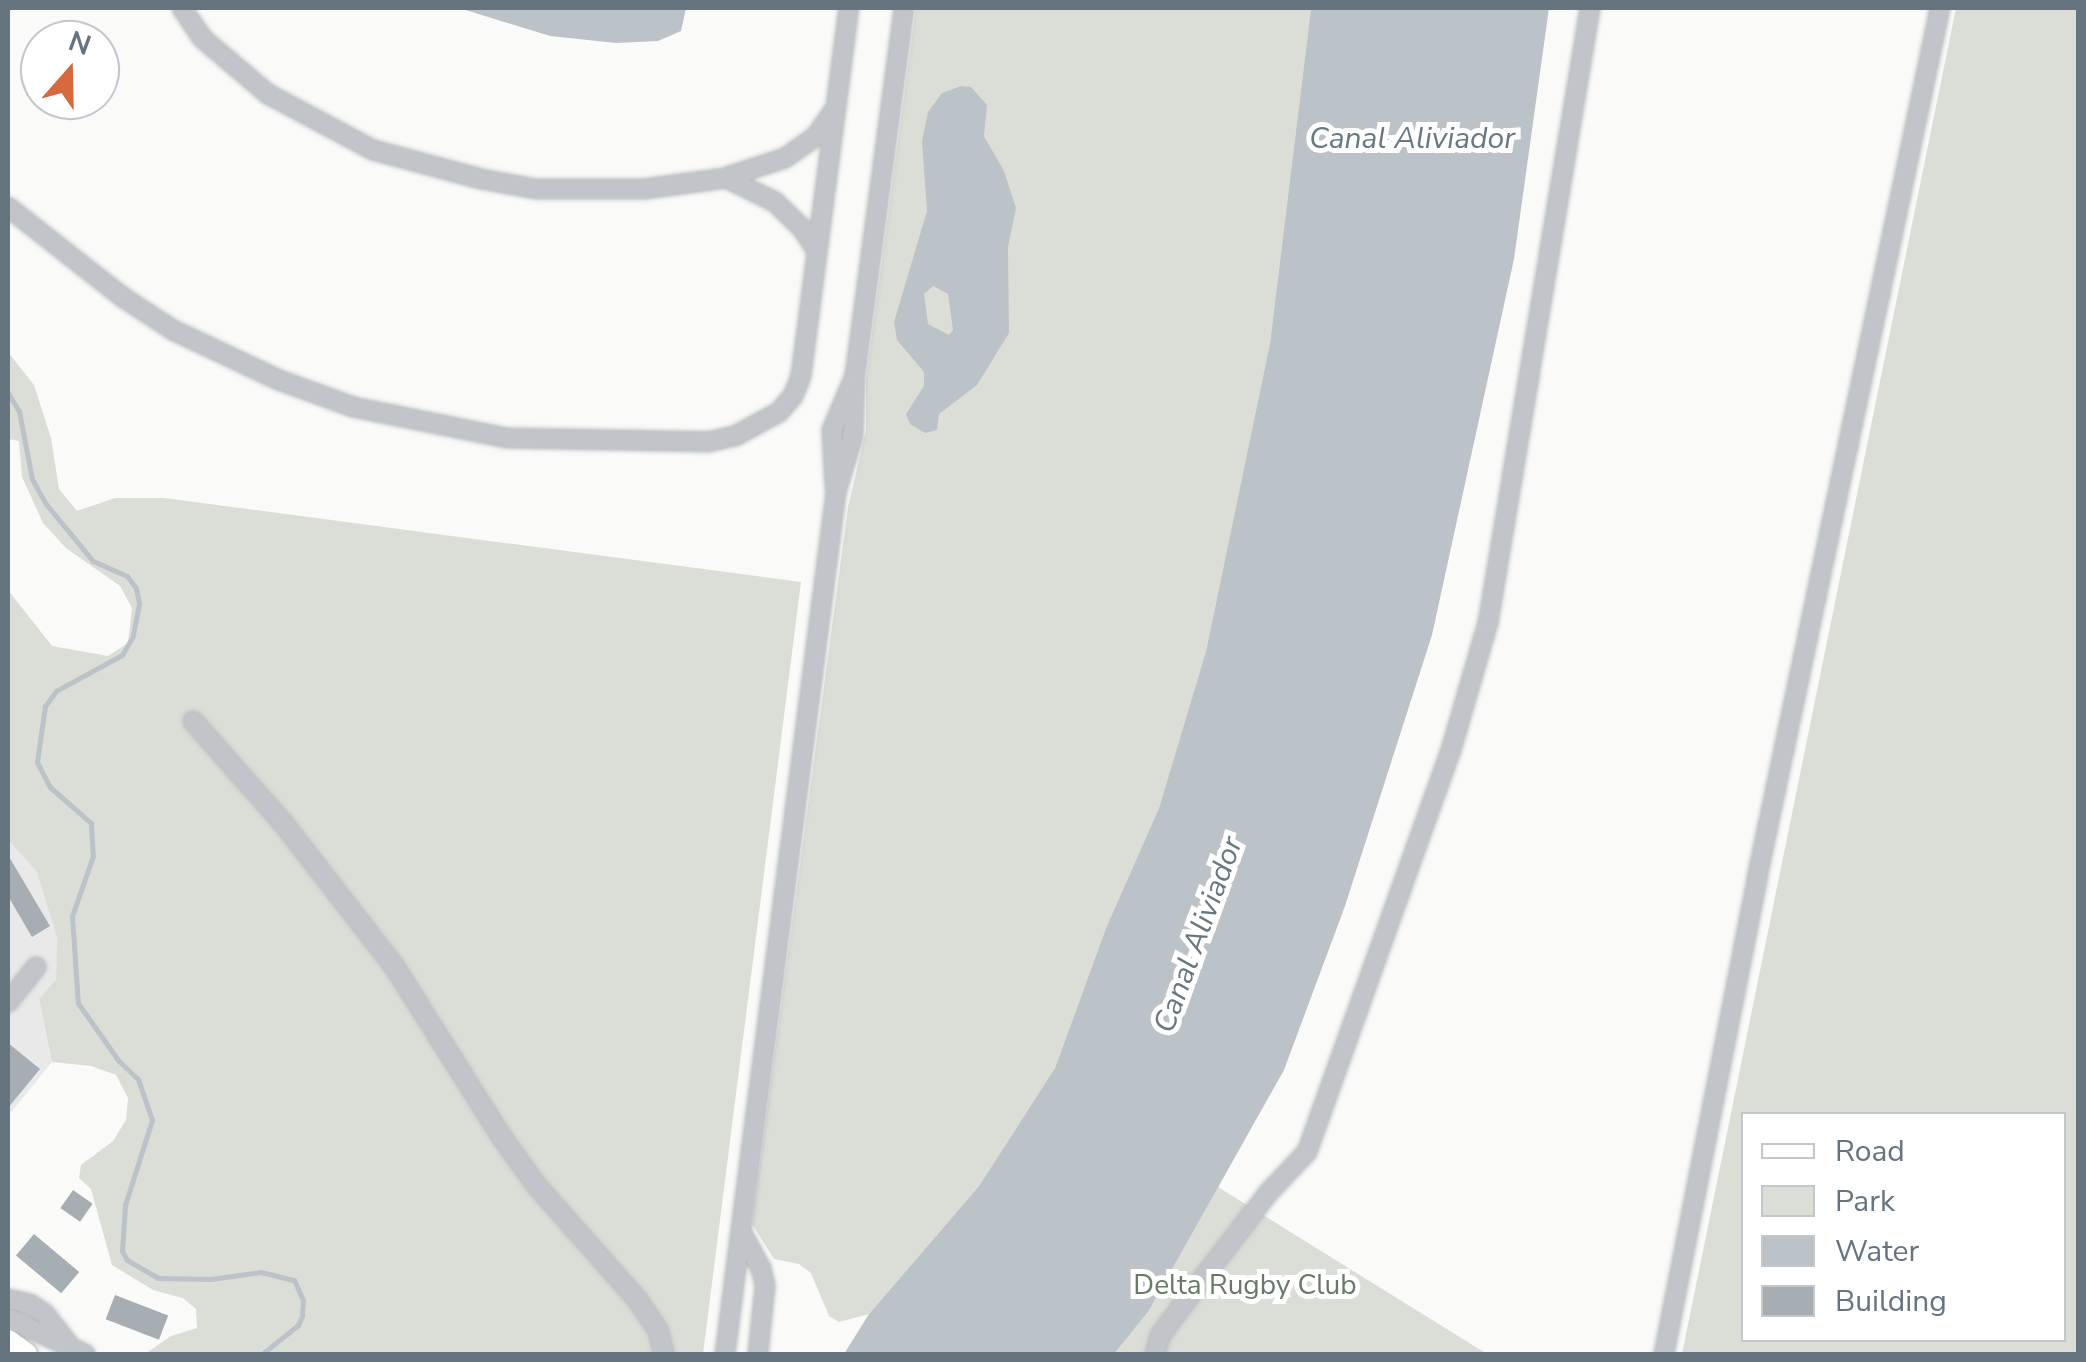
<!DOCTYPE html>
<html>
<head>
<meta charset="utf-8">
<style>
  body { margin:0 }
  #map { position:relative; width:2086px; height:1362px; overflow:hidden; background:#fafaf8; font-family:"Nunito Sans",sans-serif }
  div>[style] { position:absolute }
  .built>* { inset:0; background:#e8e9e8 }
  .green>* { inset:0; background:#daded7 }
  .water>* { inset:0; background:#bbc3c8 }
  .stream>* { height:5px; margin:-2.5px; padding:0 2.5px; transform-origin:2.5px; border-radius:2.5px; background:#bbc3c8 }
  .building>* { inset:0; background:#a6aeb4; transform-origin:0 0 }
  .roads { filter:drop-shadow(0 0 2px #b5b9bd) drop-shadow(0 0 2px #b5b9bd) }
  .minor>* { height:18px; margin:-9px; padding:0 9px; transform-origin:9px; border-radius:9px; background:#c1c5c9 }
  .major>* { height:22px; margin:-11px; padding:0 11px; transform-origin:11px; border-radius:11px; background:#fff }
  span { translate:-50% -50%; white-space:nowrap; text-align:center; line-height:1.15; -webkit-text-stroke:10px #fff; paint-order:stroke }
  .park-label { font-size:28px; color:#687966 }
  .water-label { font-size:30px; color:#677881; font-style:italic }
  .frame { position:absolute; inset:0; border:10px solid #667480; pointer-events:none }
  .legend { position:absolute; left:1741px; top:1112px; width:325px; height:230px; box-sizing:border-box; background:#fff; border:2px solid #c2c7cc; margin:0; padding:12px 18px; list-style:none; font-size:30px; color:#667480 }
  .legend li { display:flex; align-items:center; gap:20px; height:50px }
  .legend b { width:50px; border:2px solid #c2c7cc }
  .north { position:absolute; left:20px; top:20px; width:100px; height:100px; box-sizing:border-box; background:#fff; border:2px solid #c2c7cc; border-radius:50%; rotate:20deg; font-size:28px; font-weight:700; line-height:40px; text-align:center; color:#667480 }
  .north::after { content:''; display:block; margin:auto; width:35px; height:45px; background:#d6693c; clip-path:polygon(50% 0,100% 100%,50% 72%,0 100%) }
</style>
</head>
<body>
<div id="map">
  <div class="built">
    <div style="clip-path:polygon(8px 840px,37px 872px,57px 938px,56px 979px,39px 999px,52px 1062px,8px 1116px)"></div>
  </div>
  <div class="green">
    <div style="clip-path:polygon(916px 8px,1311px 8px,1270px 343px,1206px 651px,1159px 808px,1106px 928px,1055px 1068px,979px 1186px,869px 1314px,839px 1322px,829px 1316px,811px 1273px,799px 1264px,774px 1259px,752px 1224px,848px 507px,866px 430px,866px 380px)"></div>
    <div style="clip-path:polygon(evenodd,1956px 8px,2078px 8px,2078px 1354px,1682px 1354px,1956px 8px,1744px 1114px,2064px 1114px,2064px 1340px,1744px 1340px,1744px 1114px)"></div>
    <div style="clip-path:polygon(8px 352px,34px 385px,51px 438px,59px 489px,77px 511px,115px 498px,164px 498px,801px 582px,703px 1354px,145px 1354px,171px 1336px,197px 1328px,196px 1309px,183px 1298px,153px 1290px,112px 1265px,91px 1189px,79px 1178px,81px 1165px,113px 1141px,126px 1120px,128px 1098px,116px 1075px,91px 1066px,52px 1062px,39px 999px,56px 979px,57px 938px,37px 872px,8px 840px,8px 590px,52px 646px,108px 656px,128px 643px,132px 608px,120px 586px,66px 548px,43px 523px,22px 477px,19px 441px,8px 439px)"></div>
    <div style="clip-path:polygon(1218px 1187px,1487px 1354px,1114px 1354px,1148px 1312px)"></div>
  </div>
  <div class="water">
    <div style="clip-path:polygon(459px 8px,686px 8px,681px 31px,658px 41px,616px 43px,550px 36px)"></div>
    <div style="clip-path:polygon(1311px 8px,1549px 8px,1514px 259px,1432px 635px,1345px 906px,1284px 1070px,1148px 1312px,1114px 1354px,844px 1354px,869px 1314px,979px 1186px,1055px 1068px,1106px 928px,1159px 808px,1206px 651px,1270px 343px)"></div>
    <div style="clip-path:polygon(evenodd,961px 86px,971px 87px,987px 105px,984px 136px,1004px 171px,1016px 208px,1008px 247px,1009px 333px,977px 385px,939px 414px,937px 430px,925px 433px,910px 424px,906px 414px,924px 386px,924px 372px,897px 340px,894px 322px,927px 211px,922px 141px,928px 112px,942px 93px,961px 86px,933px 286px,948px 294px,953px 330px,949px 335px,928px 324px,924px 294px,933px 286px)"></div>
  </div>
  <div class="stream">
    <div style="left:8px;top:393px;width:21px;rotate:59deg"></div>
    <div style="left:19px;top:411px;width:69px;rotate:79.2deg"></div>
    <div style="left:32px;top:479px;width:29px;rotate:61deg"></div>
    <div style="left:46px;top:504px;width:74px;rotate:50.5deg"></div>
    <div style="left:93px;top:561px;width:37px;rotate:24deg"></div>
    <div style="left:127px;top:576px;width:15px;rotate:53deg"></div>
    <div style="left:136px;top:588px;width:16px;rotate:79deg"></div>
    <div style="left:139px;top:604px;width:33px;rotate:101deg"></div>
    <div style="left:133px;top:636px;width:22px;rotate:120deg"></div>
    <div style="left:122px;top:655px;width:75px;rotate:151.4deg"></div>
    <div style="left:56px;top:691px;width:19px;rotate:126deg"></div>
    <div style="left:45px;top:706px;width:57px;rotate:98.1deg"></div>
    <div style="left:37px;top:762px;width:28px;rotate:63deg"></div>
    <div style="left:50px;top:787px;width:55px;rotate:41.3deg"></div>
    <div style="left:91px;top:823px;width:33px;rotate:87deg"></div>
    <div style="left:93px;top:856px;width:64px;rotate:109.3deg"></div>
    <div style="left:72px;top:916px;width:87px;rotate:86.1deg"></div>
    <div style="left:78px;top:1003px;width:70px;rotate:54.9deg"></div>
    <div style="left:118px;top:1060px;width:28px;rotate:44deg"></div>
    <div style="left:138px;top:1079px;width:43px;rotate:71.1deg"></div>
    <div style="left:152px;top:1120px;width:89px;rotate:107.6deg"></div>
    <div style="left:125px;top:1205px;width:46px;rotate:93.7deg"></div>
    <div style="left:122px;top:1251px;width:10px;rotate:61deg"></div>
    <div style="left:127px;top:1260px;width:36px;rotate:30deg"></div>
    <div style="left:158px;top:1278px;width:53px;rotate:1.1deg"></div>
    <div style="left:211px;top:1279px;width:50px;rotate:-8deg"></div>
    <div style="left:261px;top:1272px;width:34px;rotate:14deg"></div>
    <div style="left:294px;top:1280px;width:22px;rotate:66deg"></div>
    <div style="left:303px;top:1300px;width:16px;rotate:94deg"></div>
    <div style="left:302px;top:1316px;width:10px;rotate:114deg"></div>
    <div style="left:298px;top:1325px;width:46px;rotate:141.1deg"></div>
  </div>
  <div class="building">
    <div style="clip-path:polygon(8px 855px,50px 926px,32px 937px,8px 896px)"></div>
    <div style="clip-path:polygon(8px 1043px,40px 1069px,8px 1108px)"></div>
    <div style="left:73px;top:1190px;width:24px;height:22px;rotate:35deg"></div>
    <div style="left:34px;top:1234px;width:59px;height:28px;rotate:40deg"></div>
    <div style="left:115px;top:1295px;width:57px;height:26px;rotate:21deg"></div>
  </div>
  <div class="roads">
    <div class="minor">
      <div style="left:182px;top:8px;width:36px;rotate:56deg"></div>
      <div style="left:202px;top:38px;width:87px;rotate:40.3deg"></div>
      <div style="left:268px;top:94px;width:119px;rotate:28.1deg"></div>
      <div style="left:373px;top:150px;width:112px;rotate:15deg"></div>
      <div style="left:481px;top:179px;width:56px;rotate:10.3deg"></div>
      <div style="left:536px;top:189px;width:108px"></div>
      <div style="left:644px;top:189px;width:83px;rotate:-7.6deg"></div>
      <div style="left:726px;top:178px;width:55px;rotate:26.1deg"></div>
      <div style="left:775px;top:202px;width:37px;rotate:44deg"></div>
      <div style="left:802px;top:228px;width:27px;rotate:57deg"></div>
      <div style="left:727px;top:177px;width:61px;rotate:-18.1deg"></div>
      <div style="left:785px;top:158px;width:38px;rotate:-35deg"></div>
      <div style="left:816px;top:136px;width:29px;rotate:-55deg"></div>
      <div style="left:8px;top:207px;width:144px;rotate:38.2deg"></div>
      <div style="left:121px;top:296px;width:62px;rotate:33.2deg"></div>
      <div style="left:173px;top:330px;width:117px;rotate:25.3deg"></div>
      <div style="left:279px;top:380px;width:79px;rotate:20deg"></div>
      <div style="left:353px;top:407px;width:157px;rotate:11.4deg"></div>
      <div style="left:507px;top:438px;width:201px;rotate:1.1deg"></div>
      <div style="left:708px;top:442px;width:28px;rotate:-13deg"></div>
      <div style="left:735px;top:436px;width:50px;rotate:-28.6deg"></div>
      <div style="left:779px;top:412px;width:21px;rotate:-49deg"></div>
      <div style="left:793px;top:396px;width:22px;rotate:-68deg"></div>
      <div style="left:801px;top:376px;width:371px;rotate:-82.6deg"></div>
      <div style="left:835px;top:487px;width:57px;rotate:-93deg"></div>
      <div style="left:832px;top:430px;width:56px;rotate:-67.1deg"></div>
      <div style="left:193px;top:721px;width:136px;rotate:48.6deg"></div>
      <div style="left:283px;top:823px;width:181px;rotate:52.2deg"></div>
      <div style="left:394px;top:966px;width:201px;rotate:57.8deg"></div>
      <div style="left:501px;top:1136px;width:60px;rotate:54.5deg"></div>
      <div style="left:536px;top:1185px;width:152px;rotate:48.5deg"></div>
      <div style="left:637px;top:1299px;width:37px;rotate:56deg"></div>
      <div style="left:658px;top:1330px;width:25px;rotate:76deg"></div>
      <div style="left:8px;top:1002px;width:45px;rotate:-51.3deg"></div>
      <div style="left:742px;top:1233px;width:40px;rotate:62deg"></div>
      <div style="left:761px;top:1268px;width:18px;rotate:77deg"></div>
      <div style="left:765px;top:1286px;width:68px;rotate:95.9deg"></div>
      <div style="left:8px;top:1299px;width:23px;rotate:13deg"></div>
      <div style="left:30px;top:1304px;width:18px;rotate:34deg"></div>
      <div style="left:45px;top:1314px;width:37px;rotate:52deg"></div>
      <div style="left:8px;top:1318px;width:85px;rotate:25.1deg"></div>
      <div style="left:725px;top:1354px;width:869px;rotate:-82.66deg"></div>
      <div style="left:836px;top:492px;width:59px;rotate:-73.1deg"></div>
      <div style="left:853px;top:436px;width:60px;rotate:-88.1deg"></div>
      <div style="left:855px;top:376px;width:371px;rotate:-82.4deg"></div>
      <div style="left:1155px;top:1354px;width:19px;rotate:-74deg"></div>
      <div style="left:1160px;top:1336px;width:51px;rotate:-53.8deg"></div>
      <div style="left:1190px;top:1295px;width:130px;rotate:-52.5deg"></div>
      <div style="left:1269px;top:1192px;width:55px;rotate:-46.5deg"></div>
      <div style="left:1307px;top:1152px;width:427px;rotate:-70.3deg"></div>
      <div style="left:1451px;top:750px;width:132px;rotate:-73.8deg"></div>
      <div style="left:1488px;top:623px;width:623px;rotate:-80.58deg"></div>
      <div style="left:1664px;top:1354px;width:485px;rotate:-78.9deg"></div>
      <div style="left:1757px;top:878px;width:889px;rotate:-78.12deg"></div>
    </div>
    <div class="major">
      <div style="left:8px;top:1341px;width:22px;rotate:36deg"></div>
    </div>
  </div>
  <div class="park-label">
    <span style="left:1245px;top:1285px">Delta Rugby Club</span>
  </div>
  <div class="water-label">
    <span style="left:1412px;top:139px">Canal Aliviador</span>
    <span style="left:1199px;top:935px;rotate:-70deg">Canal Aliviador</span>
  </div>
  <div class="frame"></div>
  <ul class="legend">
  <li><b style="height:12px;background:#fff"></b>Road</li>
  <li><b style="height:28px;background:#daded7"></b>Park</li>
  <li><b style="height:28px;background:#bbc3c8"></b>Water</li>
  <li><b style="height:28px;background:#a6aeb4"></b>Building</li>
  </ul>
  <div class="north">N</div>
</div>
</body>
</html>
